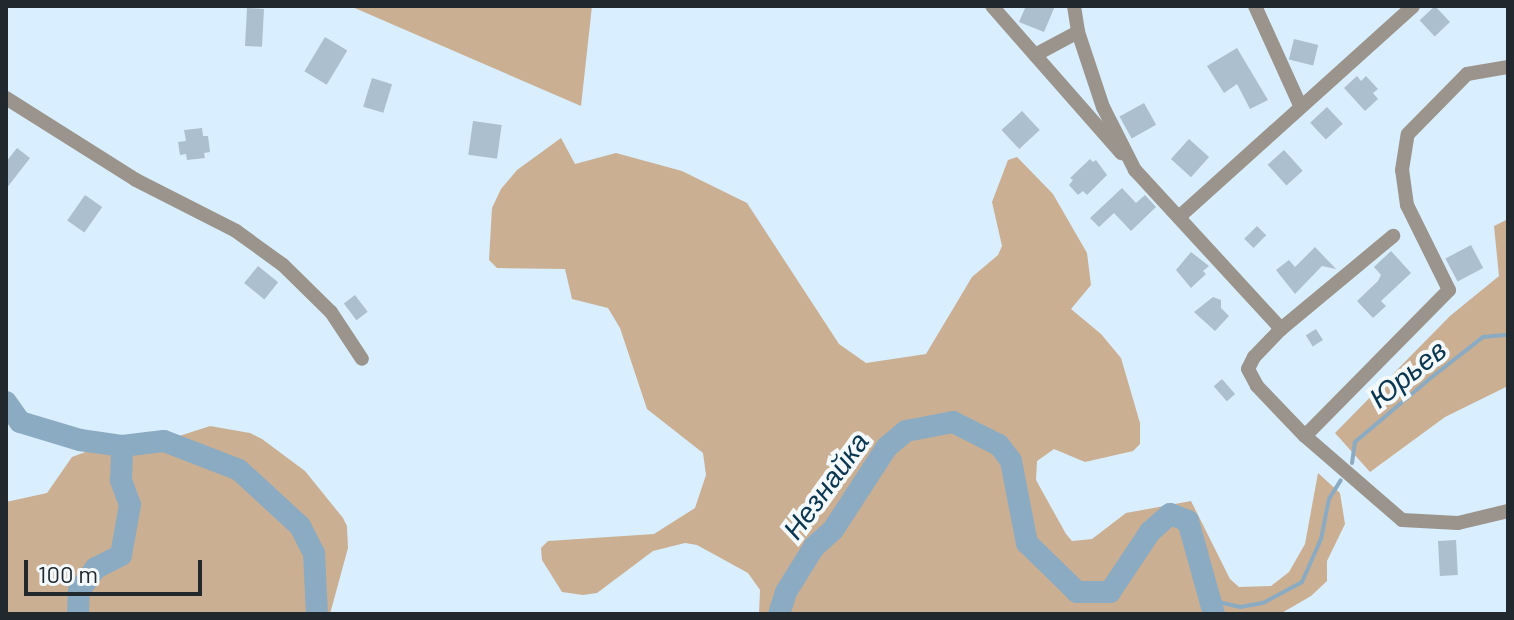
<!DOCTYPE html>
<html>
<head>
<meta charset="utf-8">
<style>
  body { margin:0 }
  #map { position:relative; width:1514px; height:620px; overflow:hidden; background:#d9eefe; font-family:Barlow,sans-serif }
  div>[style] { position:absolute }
  .forest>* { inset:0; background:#cbaf93 }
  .stream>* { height:4px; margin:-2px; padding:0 2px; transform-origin:2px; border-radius:2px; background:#8babc3 }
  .river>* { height:22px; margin:-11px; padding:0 11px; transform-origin:11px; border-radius:11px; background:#8babc3 }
  .building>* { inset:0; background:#abbfce; transform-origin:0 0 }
  .minor>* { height:14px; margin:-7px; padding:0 7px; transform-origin:7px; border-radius:7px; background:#9b948c }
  span { translate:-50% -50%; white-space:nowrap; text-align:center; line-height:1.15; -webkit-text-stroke:8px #f4f9fc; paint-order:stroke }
  .water-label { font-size:28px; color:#09354e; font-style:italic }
  .frame { position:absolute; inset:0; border:8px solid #21292e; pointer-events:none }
  .scale { position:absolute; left:24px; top:560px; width:178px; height:36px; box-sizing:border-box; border:4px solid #21292e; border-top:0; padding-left:10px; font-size:24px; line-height:28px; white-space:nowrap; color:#21292e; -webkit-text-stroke:6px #f4f9fc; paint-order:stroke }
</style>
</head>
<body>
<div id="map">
  <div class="forest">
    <div style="clip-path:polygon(350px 6px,592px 6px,581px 106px)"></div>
    <div style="clip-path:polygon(561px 138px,575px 164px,616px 153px,682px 171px,747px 203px,839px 344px,866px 363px,926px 354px,972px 277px,998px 255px,1002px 246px,992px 202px,1008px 160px,1017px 157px,1053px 194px,1087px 253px,1091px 285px,1071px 309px,1101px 334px,1121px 358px,1140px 423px,1140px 444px,1133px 451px,1085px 462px,1054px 449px,1037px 461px,1036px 480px,1066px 534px,1072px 541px,1092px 539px,1126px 513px,1191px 501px,1230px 579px,1239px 587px,1271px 586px,1289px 572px,1305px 544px,1318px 473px,1340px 493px,1345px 524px,1327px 561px,1327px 581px,1311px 596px,1280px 614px,759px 614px,760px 590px,748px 573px,697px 545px,685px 543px,653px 551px,597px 593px,583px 595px,562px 592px,542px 560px,541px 548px,548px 541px,654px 534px,695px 508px,706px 475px,703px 453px,647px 409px,620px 328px,608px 308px,572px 299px,565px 269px,497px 268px,489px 260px,492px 208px,501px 189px,517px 170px)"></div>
    <div style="clip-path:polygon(1508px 219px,1508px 386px,1445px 417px,1370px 472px,1335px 433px,1450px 316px,1499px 276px,1494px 226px)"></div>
    <div style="clip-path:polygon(210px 426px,250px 433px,262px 439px,305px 471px,343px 518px,347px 526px,348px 548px,330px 614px,6px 614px,6px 502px,47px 493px,72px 457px,120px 439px,164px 441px)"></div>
  </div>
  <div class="stream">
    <div style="left:1352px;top:463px;width:21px;rotate:-82deg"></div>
    <div style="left:1355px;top:442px;width:101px;rotate:-40.2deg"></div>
    <div style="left:1432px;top:377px;width:65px;rotate:-38.1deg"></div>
    <div style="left:1483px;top:337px;width:25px;rotate:-5deg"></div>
    <div style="left:1210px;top:600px;width:31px;rotate:13deg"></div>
    <div style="left:1240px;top:607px;width:23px;rotate:-10deg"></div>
    <div style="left:1263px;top:603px;width:44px;rotate:-28.3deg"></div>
    <div style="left:1302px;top:582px;width:47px;rotate:-66.2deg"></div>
    <div style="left:1321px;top:539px;width:41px;rotate:-78.7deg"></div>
    <div style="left:1329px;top:499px;width:22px;rotate:-58deg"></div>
  </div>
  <div class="river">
    <div style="left:6px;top:402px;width:24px;rotate:55deg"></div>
    <div style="left:20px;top:422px;width:63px;rotate:16.7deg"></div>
    <div style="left:80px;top:440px;width:42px;rotate:8.1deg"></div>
    <div style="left:122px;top:446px;width:42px;rotate:-6.8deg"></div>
    <div style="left:164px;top:441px;width:80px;rotate:21.1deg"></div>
    <div style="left:239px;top:470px;width:83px;rotate:42.6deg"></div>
    <div style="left:300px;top:526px;width:30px;rotate:63deg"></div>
    <div style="left:314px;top:553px;width:61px;rotate:87.2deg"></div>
    <div style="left:78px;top:614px;width:23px;rotate:-88deg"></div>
    <div style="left:79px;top:591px;width:29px;rotate:-54deg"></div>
    <div style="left:96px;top:568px;width:28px;rotate:-27deg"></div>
    <div style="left:121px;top:555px;width:51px;rotate:-79.8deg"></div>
    <div style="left:130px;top:505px;width:27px;rotate:-110deg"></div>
    <div style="left:121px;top:480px;width:34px;rotate:-88deg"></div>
    <div style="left:779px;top:614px;width:23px;rotate:-72deg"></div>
    <div style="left:786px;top:592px;width:53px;rotate:-58.1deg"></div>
    <div style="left:814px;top:547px;width:25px;rotate:-42deg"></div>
    <div style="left:833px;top:530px;width:99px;rotate:-57deg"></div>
    <div style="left:887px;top:447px;width:25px;rotate:-40deg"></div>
    <div style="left:906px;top:431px;width:48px;rotate:-10.8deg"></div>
    <div style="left:953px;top:422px;width:51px;rotate:26.6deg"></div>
    <div style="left:999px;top:445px;width:20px;rotate:53deg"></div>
    <div style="left:1011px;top:461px;width:84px;rotate:79deg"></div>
    <div style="left:1027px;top:543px;width:70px;rotate:44.4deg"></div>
    <div style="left:1077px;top:592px;width:33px"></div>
    <div style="left:1110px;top:592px;width:72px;rotate:-56.3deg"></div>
    <div style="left:1150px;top:532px;width:27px;rotate:-42deg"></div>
    <div style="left:1170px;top:514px;width:19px;rotate:21deg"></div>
    <div style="left:1188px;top:521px;width:97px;rotate:74.4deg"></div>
  </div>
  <div class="building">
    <div style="clip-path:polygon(1026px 6px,1055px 6px,1044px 32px,1019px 22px)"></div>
    <div style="left:1435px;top:6px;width:22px;height:21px;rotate:47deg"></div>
    <div style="left:247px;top:8px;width:17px;height:38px;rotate:3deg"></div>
    <div style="left:325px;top:37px;width:26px;height:40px;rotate:31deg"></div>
    <div style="left:1294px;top:39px;width:25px;height:21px;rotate:14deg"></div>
    <div style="clip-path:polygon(1237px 48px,1268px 100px,1250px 109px,1237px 84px,1224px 93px,1207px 66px)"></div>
    <div style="clip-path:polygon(1357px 76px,1361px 81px,1366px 76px,1378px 89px,1373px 93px,1378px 99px,1365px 111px,1344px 88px)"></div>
    <div style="left:372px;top:78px;width:21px;height:30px;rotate:17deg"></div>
    <div style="left:1144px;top:103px;width:25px;height:28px;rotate:61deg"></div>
    <div style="left:1327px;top:107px;width:23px;height:23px;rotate:47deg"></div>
    <div style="left:1022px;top:111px;width:26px;height:28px;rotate:47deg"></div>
    <div style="left:473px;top:121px;width:29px;height:34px;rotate:8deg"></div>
    <div style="clip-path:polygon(202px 128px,203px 136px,208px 136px,210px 152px,204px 153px,205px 158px,187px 160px,186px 154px,180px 155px,178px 142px,186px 141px,184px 130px)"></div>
    <div style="left:1189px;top:139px;width:27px;height:27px;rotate:42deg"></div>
    <div style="clip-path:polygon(17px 148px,30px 158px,6px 189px,6px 162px)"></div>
    <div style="left:1284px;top:150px;width:28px;height:22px;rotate:48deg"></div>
    <div style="clip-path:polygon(1090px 159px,1093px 162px,1096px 160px,1107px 175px,1087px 195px,1083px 191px,1078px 195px,1069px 185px,1073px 180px,1070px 178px)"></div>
    <div style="clip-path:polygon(1122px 188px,1136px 203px,1145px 195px,1156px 207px,1131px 231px,1114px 213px,1099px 227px,1090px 218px)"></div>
    <div style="left:85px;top:195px;width:21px;height:31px;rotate:35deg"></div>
    <div style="left:1257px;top:226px;width:13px;height:18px;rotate:45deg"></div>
    <div style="left:1471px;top:245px;width:26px;height:29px;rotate:62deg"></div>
    <div style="clip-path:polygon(1315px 247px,1336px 269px,1322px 266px,1295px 294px,1276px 270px,1289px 260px,1295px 267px)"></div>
    <div style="clip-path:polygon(1391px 251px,1411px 273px,1381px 301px,1386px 306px,1373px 318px,1357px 301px,1378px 281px,1381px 275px,1374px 267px)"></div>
    <div style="clip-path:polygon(1191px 252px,1209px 266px,1203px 271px,1206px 274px,1191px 288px,1176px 270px)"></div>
    <div style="left:258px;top:266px;width:26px;height:22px;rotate:39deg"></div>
    <div style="left:355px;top:295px;width:21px;height:14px;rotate:53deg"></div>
    <div style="clip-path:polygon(1213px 297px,1221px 300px,1221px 308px,1229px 316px,1215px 331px,1194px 312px)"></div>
    <div style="left:1316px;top:329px;width:13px;height:12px;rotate:58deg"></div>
    <div style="left:1222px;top:379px;width:20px;height:11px;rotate:49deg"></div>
    <div style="left:1456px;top:540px;width:35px;height:18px;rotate:87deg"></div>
  </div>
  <div class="minor">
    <div style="left:992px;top:6px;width:196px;rotate:48.7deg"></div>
    <div style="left:1074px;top:6px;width:26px;rotate:81deg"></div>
    <div style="left:1078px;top:32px;width:79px;rotate:71.6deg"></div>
    <div style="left:1103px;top:107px;width:71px;rotate:63.1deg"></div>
    <div style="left:1135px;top:170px;width:216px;rotate:47.4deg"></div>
    <div style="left:1281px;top:329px;width:39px;rotate:134deg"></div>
    <div style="left:1254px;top:357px;width:13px;rotate:117deg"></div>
    <div style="left:1248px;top:369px;width:19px;rotate:62deg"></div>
    <div style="left:1257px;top:386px;width:69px;rotate:46.2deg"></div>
    <div style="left:1305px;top:436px;width:128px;rotate:40.9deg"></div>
    <div style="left:1402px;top:520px;width:56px;rotate:3.1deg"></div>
    <div style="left:1458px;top:523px;width:51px;rotate:-13.5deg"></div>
    <div style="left:1255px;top:6px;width:109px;rotate:65.6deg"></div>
    <div style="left:1035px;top:55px;width:49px;rotate:-28.1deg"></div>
    <div style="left:6px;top:98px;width:154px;rotate:32.2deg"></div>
    <div style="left:136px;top:180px;width:112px;rotate:27deg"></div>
    <div style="left:236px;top:231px;width:58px;rotate:35.9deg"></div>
    <div style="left:283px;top:265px;width:67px;rotate:44.4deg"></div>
    <div style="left:331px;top:312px;width:56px;rotate:56.6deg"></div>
    <div style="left:1179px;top:217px;width:315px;rotate:-42deg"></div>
    <div style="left:1281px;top:329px;width:146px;rotate:-39.7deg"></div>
    <div style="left:1305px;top:436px;width:205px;rotate:-45.4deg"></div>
    <div style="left:1449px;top:290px;width:95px;rotate:-116.3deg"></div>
    <div style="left:1407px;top:205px;width:35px;rotate:-98deg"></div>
    <div style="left:1402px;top:170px;width:36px;rotate:-81deg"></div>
    <div style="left:1408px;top:134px;width:84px;rotate:-45.5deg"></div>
    <div style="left:1467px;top:74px;width:42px;rotate:-9.7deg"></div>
  </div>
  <div class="water-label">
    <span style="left:1407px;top:373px;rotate:-39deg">Юрьев</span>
    <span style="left:825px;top:485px;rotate:-54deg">Незнайка</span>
  </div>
  <div class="frame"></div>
  <div class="scale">100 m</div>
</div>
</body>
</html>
